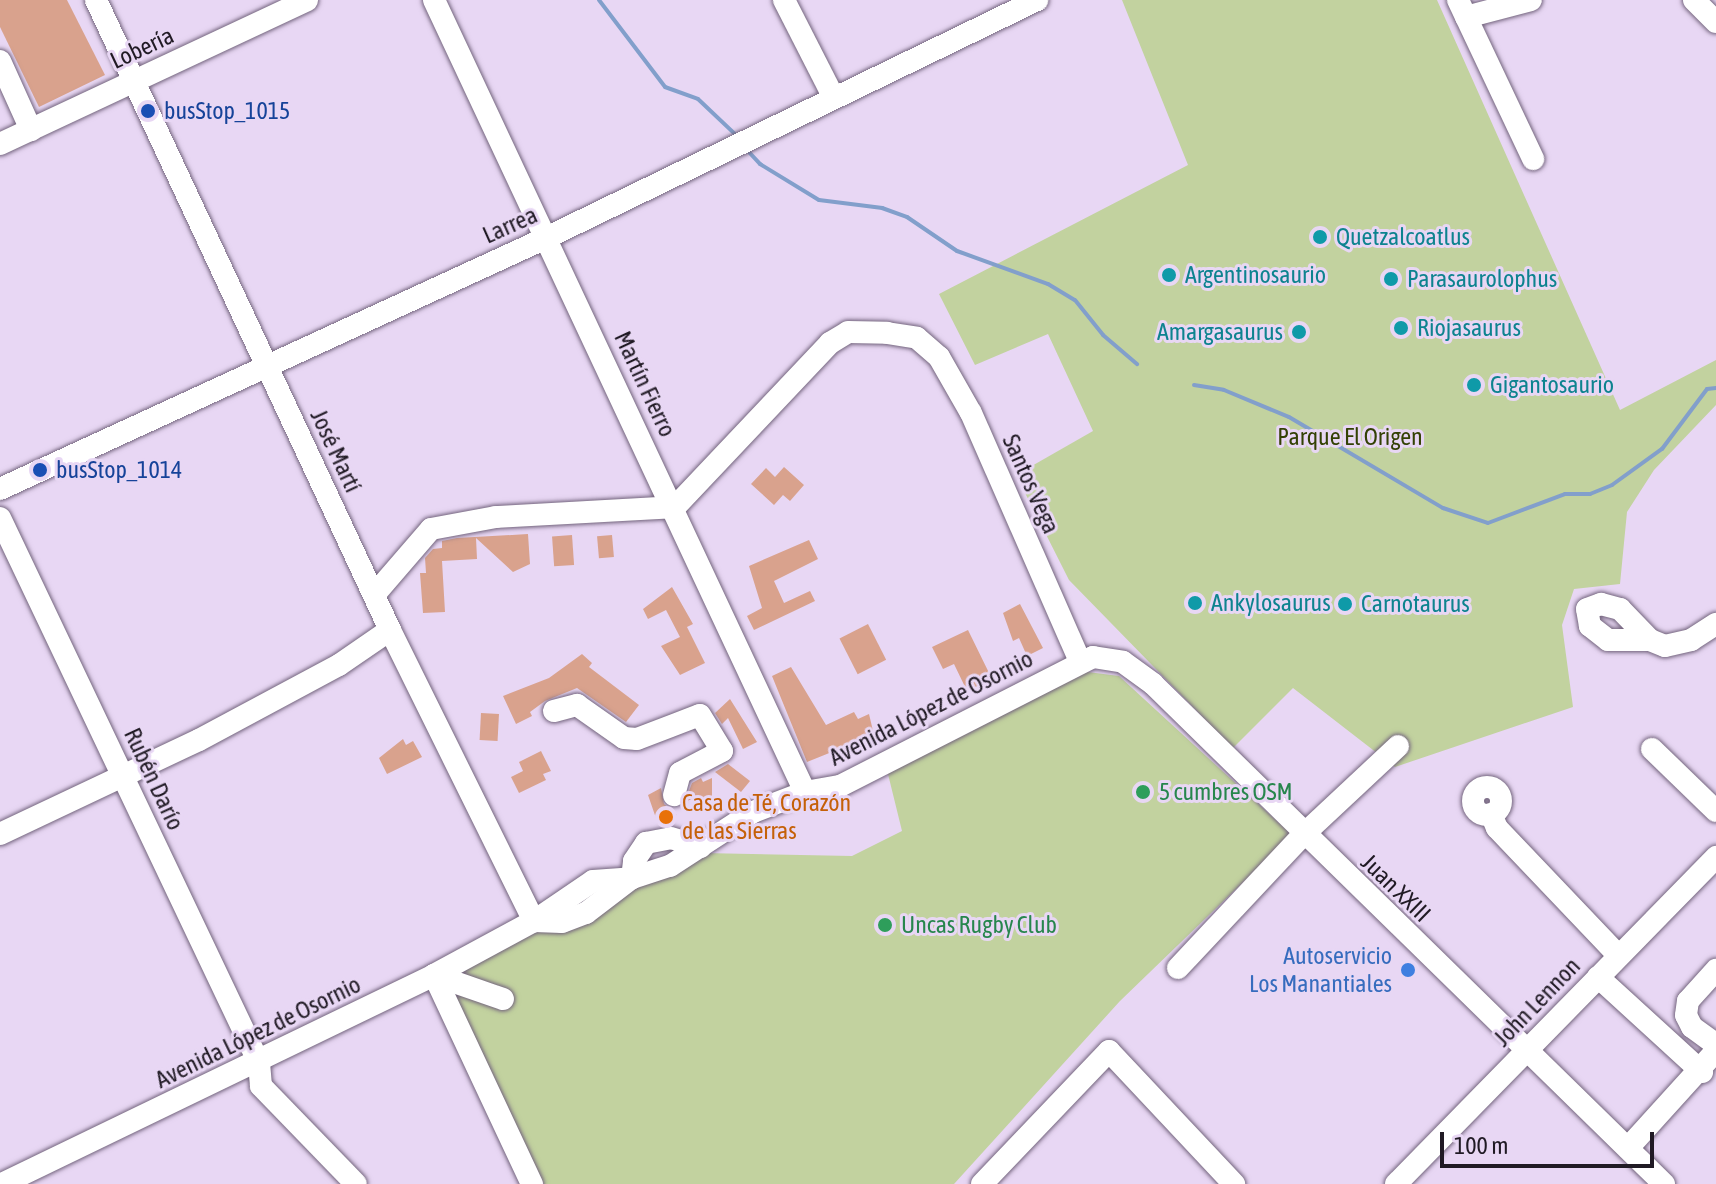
<!DOCTYPE html>
<html>
<head>
<meta charset="utf-8">
<style>
  body { margin:0 }
  #map { position:relative; width:1716px; height:1184px; overflow:hidden; background:#e8d7f4; font-family:"Asap Condensed",sans-serif }
  div>[style] { position:absolute }
  .green>* { inset:0; background:#c2d29f }
  .stream>* { height:4px; margin:-2px; padding:0 2px; transform-origin:2px; border-radius:2px; background:#829fcb }
  .building>* { inset:0; background:#d9a28d; transform-origin:0 0 }
  .roads { filter:drop-shadow(0 0 2px #73647d) drop-shadow(0 0 2px #73647d) }
  .minor>* { height:22px; margin:-11px; padding:0 11px; transform-origin:11px; border-radius:11px; background:#fff }
  .minor>.ring { margin:-11px; padding:0; box-sizing:content-box; background:none; border:22px solid #fff; border-radius:50% }
  .dots>* { width:22px; height:22px; translate:-50% -50%; box-sizing:border-box; border:4px solid #e8d7f4; border-radius:50% }
  span { translate:-50% -50%; white-space:nowrap; text-align:center; line-height:1.15; -webkit-text-stroke:6px #e8d7f4; paint-order:stroke }
  .street-label { font-size:24px; color:#201a24 }
  .transit-label { font-size:24px; color:#164399 }
  .left { translate:0 -50%; text-align:left }
  .culture-label { font-size:24px; color:#0d838f }
  .right { translate:-100% -50%; text-align:right }
  .park-label { font-size:24px; color:#334104 }
  .leisure-label { font-size:24px; color:#27864d }
  .food-label { font-size:24px; color:#c56008 }
  .shop-label { font-size:24px; color:#366cbe }
  .scale { position:absolute; left:1440px; top:1132px; width:214px; height:36px; box-sizing:border-box; border:4px solid #201a24; border-top:0; padding-left:10px; font-size:24px; line-height:28px; white-space:nowrap; color:#201a24; -webkit-text-stroke:6px #e8d7f4; paint-order:stroke }
</style>
</head>
<body>
<div id="map">
  <div class="green">
    <div style="clip-path:polygon(1122px 0,1437px 0,1620px 410px,1716px 360px,1716px 405px,1654px 470px,1627px 512px,1620px 584px,1574px 589px,1562px 625px,1573px 707px,1395px 767px,1293px 688px,1233px 748px,1069px 580px,1016px 475px,1093px 431px,1048px 334px,975px 365px,939px 294px,1188px 165px)"></div>
    <div style="clip-path:polygon(1080px 671px,1119px 676px,1292px 835px,1120px 1001px,954px 1184px,544px 1184px,446px 985px,477px 953px,703px 853px,852px 856px,902px 831px,887px 770px)"></div>
  </div>
  <div class="stream">
    <div style="left:599px;top:0;width:109px;rotate:52.8deg"></div>
    <div style="left:665px;top:87px;width:35px;rotate:20deg"></div>
    <div style="left:698px;top:99px;width:54px;rotate:43.5deg"></div>
    <div style="left:747px;top:150px;width:19px;rotate:47deg"></div>
    <div style="left:760px;top:164px;width:69px;rotate:31.4deg"></div>
    <div style="left:819px;top:200px;width:64px;rotate:7.2deg"></div>
    <div style="left:882px;top:208px;width:27px;rotate:20deg"></div>
    <div style="left:907px;top:217px;width:60px;rotate:34.2deg"></div>
    <div style="left:957px;top:251px;width:97px;rotate:19.9deg"></div>
    <div style="left:1048px;top:284px;width:31px;rotate:31deg"></div>
    <div style="left:1075px;top:300px;width:45px;rotate:51.3deg"></div>
    <div style="left:1103px;top:335px;width:45px;rotate:40.5deg"></div>
    <div style="left:1194px;top:385px;width:30px;rotate:9deg"></div>
    <div style="left:1224px;top:390px;width:70px;rotate:22.6deg"></div>
    <div style="left:1289px;top:417px;width:179px;rotate:30.6deg"></div>
    <div style="left:1443px;top:508px;width:47px;rotate:18.4deg"></div>
    <div style="left:1488px;top:523px;width:82px;rotate:-20.6deg"></div>
    <div style="left:1565px;top:494px;width:25px"></div>
    <div style="left:1590px;top:494px;width:24px;rotate:-22deg"></div>
    <div style="left:1612px;top:485px;width:62px;rotate:-35.8deg"></div>
    <div style="left:1662px;top:449px;width:75px;rotate:-53.1deg"></div>
    <div style="left:1707px;top:389px;width:9px;rotate:-6deg"></div>
  </div>
  <div class="building">
    <div style="clip-path:polygon(0 0,67px 0,105px 75px,39px 107px,0 27px)"></div>
    <div style="clip-path:polygon(784px 467px,804px 485px,790px 501px,783px 495px,774px 505px,751px 484px,766px 468px,775px 477px)"></div>
    <div style="clip-path:polygon(528px 534px,530px 564px,513px 572px,476px 538px,477px 559px,442px 561px,445px 612px,423px 613px,420px 573px,426px 573px,425px 558px,433px 549px,442px 548px,442px 541px,457px 538px)"></div>
    <div style="left:572px;top:535px;width:30px;height:20px;rotate:86deg"></div>
    <div style="left:612px;top:535px;width:22px;height:15px;rotate:85deg"></div>
    <div style="clip-path:polygon(809px 540px,818px 559px,774px 581px,784px 603px,810px 591px,815px 601px,754px 630px,747px 616px,762px 608px,749px 566px)"></div>
    <div style="clip-path:polygon(672px 587px,693px 624px,687px 627px,705px 663px,680px 675px,661px 646px,680px 637px,666px 610px,648px 619px,643px 609px)"></div>
    <div style="clip-path:polygon(1020px 604px,1043px 648px,1027px 656px,1019px 638px,1013px 641px,1003px 613px)"></div>
    <div style="left:868px;top:624px;width:40px;height:32px;rotate:63deg"></div>
    <div style="clip-path:polygon(968px 630px,992px 679px,967px 691px,954px 664px,943px 669px,932px 647px)"></div>
    <div style="clip-path:polygon(582px 654px,592px 663px,589px 667px,639px 705px,626px 722px,577px 688px,545px 701px,530px 712px,532px 716px,516px 724px,503px 696px,549px 678px)"></div>
    <div style="clip-path:polygon(791px 667px,826px 725px,854px 712px,858px 719px,869px 714px,874px 735px,807px 762px,772px 676px)"></div>
    <div style="clip-path:polygon(730px 699px,757px 742px,743px 749px,728px 718px,722px 724px,715px 713px)"></div>
    <div style="left:481px;top:713px;width:18px;height:27px;rotate:3deg"></div>
    <div style="clip-path:polygon(403px 739px,406px 745px,413px 741px,422px 757px,387px 774px,379px 758px)"></div>
    <div style="clip-path:polygon(541px 751px,551px 771px,543px 774px,546px 780px,519px 793px,511px 777px,523px 771px,519px 762px)"></div>
    <div style="clip-path:polygon(728px 764px,750px 781px,741px 792px,715px 772px)"></div>
    <div style="clip-path:polygon(701px 778px,703px 782px,712px 778px,712px 797px,701px 804px,696px 797px,685px 802px,692px 783px)"></div>
    <div style="clip-path:polygon(661px 788px,664px 804px,677px 815px,658px 824px,648px 795px)"></div>
  </div>
  <div class="roads">
    <div class="minor">
      <div style="left:96px;top:0;width:695px;rotate:64.98deg"></div>
      <div style="left:390px;top:630px;width:325px;rotate:63.7deg"></div>
      <div style="left:434px;top:0;width:875px;rotate:64.9deg"></div>
      <div style="left:784px;top:0;width:108px;rotate:63deg"></div>
      <div style="left:1458px;top:0;width:176px;rotate:64.7deg"></div>
      <div style="left:1694px;top:0;width:31px;rotate:45deg"></div>
      <div style="left:1466px;top:17px;width:67px;rotate:-14.7deg"></div>
      <div style="left:0;top:61px;width:76px;rotate:65.8deg"></div>
      <div style="left:0;top:144px;width:339px;rotate:-25.1deg"></div>
      <div style="left:0;top:489px;width:601px;rotate:-24.69deg"></div>
      <div style="left:546px;top:238px;width:546px;rotate:-25.86deg"></div>
      <div style="left:0;top:518px;width:603px;rotate:64.58deg"></div>
      <div style="left:259px;top:1063px;width:23px;rotate:85deg"></div>
      <div style="left:261px;top:1086px;width:136px;rotate:45.9deg"></div>
      <div style="left:374px;top:595px;width:87px;rotate:-49.2deg"></div>
      <div style="left:431px;top:529px;width:66px;rotate:-10.5deg"></div>
      <div style="left:496px;top:517px;width:179px;rotate:-3.2deg"></div>
      <div style="left:675px;top:507px;width:226px;rotate:-46.6deg"></div>
      <div style="left:830px;top:343px;width:21px;rotate:-31deg"></div>
      <div style="left:848px;top:332px;width:39px;rotate:1deg"></div>
      <div style="left:887px;top:333px;width:30px;rotate:9deg"></div>
      <div style="left:917px;top:338px;width:29px;rotate:41deg"></div>
      <div style="left:939px;top:357px;width:64px;rotate:60.3deg"></div>
      <div style="left:971px;top:413px;width:271px;rotate:66.3deg"></div>
      <div style="left:1650px;top:640px;width:42px;rotate:180deg"></div>
      <div style="left:1608px;top:640px;width:23px;rotate:-142deg"></div>
      <div style="left:1590px;top:626px;width:17px;rotate:-100deg"></div>
      <div style="left:1587px;top:609px;width:15px;rotate:-20deg"></div>
      <div style="left:1601px;top:604px;width:20px;rotate:15deg"></div>
      <div style="left:1620px;top:609px;width:43px;rotate:45.9deg"></div>
      <div style="left:1650px;top:640px;width:16px;rotate:22deg"></div>
      <div style="left:1665px;top:646px;width:27px;rotate:-13deg"></div>
      <div style="left:1691px;top:640px;width:30px;rotate:-33deg"></div>
      <div style="left:554px;top:711px;width:24px;rotate:-15deg"></div>
      <div style="left:577px;top:705px;width:57px;rotate:35.1deg"></div>
      <div style="left:624px;top:738px;width:13px;rotate:4deg"></div>
      <div style="left:637px;top:739px;width:67px;rotate:-20.9deg"></div>
      <div style="left:700px;top:715px;width:42px;rotate:58.6deg"></div>
      <div style="left:722px;top:751px;width:47px;rotate:152.4deg"></div>
      <div style="left:680px;top:773px;width:23px;rotate:105deg"></div>
      <div style="left:1652px;top:749px;width:89px;rotate:44.1deg"></div>
      <div class="ring" style="left:1473px;top:787px;width:6px;height:6px"></div>
      <div style="left:1491px;top:814px;width:15px;rotate:67deg"></div>
      <div style="left:1497px;top:828px;width:175px;rotate:46.4deg"></div>
      <div style="left:0;top:834px;width:220px;rotate:-25.3deg"></div>
      <div style="left:199px;top:740px;width:159px;rotate:-28.2deg"></div>
      <div style="left:339px;top:665px;width:62px;rotate:-34.5deg"></div>
      <div style="left:632px;top:878px;width:17px;rotate:-83deg"></div>
      <div style="left:634px;top:861px;width:22px;rotate:-56deg"></div>
      <div style="left:646px;top:843px;width:25px;rotate:-11deg"></div>
      <div style="left:671px;top:838px;width:31px;rotate:17deg"></div>
      <div style="left:534px;top:921px;width:28px;rotate:2deg"></div>
      <div style="left:562px;top:922px;width:26px;rotate:-21deg"></div>
      <div style="left:586px;top:913px;width:58px;rotate:-37.3deg"></div>
      <div style="left:1178px;top:968px;width:183px;rotate:-46.8deg"></div>
      <div style="left:1303px;top:835px;width:130px;rotate:-43.1deg"></div>
      <div style="left:434px;top:975px;width:231px;rotate:64.9deg"></div>
      <div style="left:434px;top:975px;width:73px;rotate:19.2deg"></div>
      <div style="left:1598px;top:977px;width:141px;rotate:42.4deg"></div>
      <div style="left:1628px;top:1148px;width:128px;rotate:-47.8deg"></div>
      <div style="left:1714px;top:1053px;width:10px;rotate:-90deg"></div>
      <div style="left:1714px;top:1043px;width:27px;rotate:-144deg"></div>
      <div style="left:1692px;top:1027px;width:13px;rotate:-117deg"></div>
      <div style="left:1686px;top:1015px;width:14px;rotate:-82deg"></div>
      <div style="left:1688px;top:1001px;width:42px;rotate:-47.9deg"></div>
      <div style="left:2px;top:1184px;width:480px;rotate:-25.8deg"></div>
      <div style="left:434px;top:975px;width:114px;rotate:-28.4deg"></div>
      <div style="left:534px;top:921px;width:71px;rotate:-34.1deg"></div>
      <div style="left:593px;top:881px;width:39px;rotate:-4deg"></div>
      <div style="left:632px;top:878px;width:40px;rotate:-18deg"></div>
      <div style="left:670px;top:866px;width:99px;rotate:-33deg"></div>
      <div style="left:753px;top:812px;width:56px;rotate:-21deg"></div>
      <div style="left:805px;top:792px;width:36px;rotate:-10deg"></div>
      <div style="left:840px;top:786px;width:284px;rotate:-27deg"></div>
      <div style="left:1093px;top:657px;width:30px;rotate:9deg"></div>
      <div style="left:1123px;top:662px;width:37px;rotate:36deg"></div>
      <div style="left:1153px;top:684px;width:715px;rotate:44.38deg"></div>
      <div style="left:982px;top:1184px;width:184px;rotate:-46.3deg"></div>
      <div style="left:1109px;top:1051px;width:183px;rotate:46.8deg"></div>
      <div style="left:1396px;top:1184px;width:458px;rotate:-45.6deg"></div>
    </div>
  </div>
  <div class="dots">
    <div style="left:148px;top:111px;background:#1a4fb4"></div>
    <div style="left:1320px;top:237px;background:#0f9aa8"></div>
    <div style="left:1169px;top:275px;background:#0f9aa8"></div>
    <div style="left:1391px;top:279px;background:#0f9aa8"></div>
    <div style="left:1401px;top:328px;background:#0f9aa8"></div>
    <div style="left:1299px;top:332px;background:#0f9aa8"></div>
    <div style="left:1474px;top:385px;background:#0f9aa8"></div>
    <div style="left:40px;top:470px;background:#1a4fb4"></div>
    <div style="left:1195px;top:603px;background:#0f9aa8"></div>
    <div style="left:1345px;top:604px;background:#0f9aa8"></div>
    <div style="left:1143px;top:792px;background:#2e9e5b"></div>
    <div style="left:666px;top:817px;background:#e8710a"></div>
    <div style="left:885px;top:925px;background:#2e9e5b"></div>
    <div style="left:1408px;top:970px;background:#3f7fe0"></div>
  </div>
  <div class="street-label">
    <span style="left:142px;top:48px;rotate:-25deg">Lobería</span>
    <span style="left:510px;top:225px;rotate:-24deg">Larrea</span>
    <span style="left:645px;top:384px;rotate:65deg">Martín Fierro</span>
    <span style="left:336px;top:451px;rotate:65deg">José Martí</span>
    <span style="left:1031px;top:484px;rotate:66deg">Santos Vega</span>
    <span style="left:931px;top:708px;rotate:-27deg">Avenida López de Osornio</span>
    <span style="left:154px;top:779px;rotate:65deg">Rubén Darío</span>
    <span style="left:1396px;top:888px;rotate:44deg">Juan XXIII</span>
    <span style="left:1537px;top:1002px;rotate:-46deg">John Lennon</span>
    <span style="left:258px;top:1032px;rotate:-26deg">Avenida López de Osornio</span>
  </div>
  <div class="transit-label">
    <span class="left" style="left:164px;top:111px">busStop_1015</span>
    <span class="left" style="left:56px;top:470px">busStop_1014</span>
  </div>
  <div class="culture-label">
    <span class="left" style="left:1336px;top:237px">Quetzalcoatlus</span>
    <span class="left" style="left:1185px;top:275px">Argentinosaurio</span>
    <span class="left" style="left:1407px;top:279px">Parasaurolophus</span>
    <span class="left" style="left:1417px;top:328px">Riojasaurus</span>
    <span class="right" style="left:1283px;top:332px">Amargasaurus</span>
    <span class="left" style="left:1490px;top:385px">Gigantosaurio</span>
    <span class="left" style="left:1211px;top:603px">Ankylosaurus</span>
    <span class="left" style="left:1361px;top:604px">Carnotaurus</span>
  </div>
  <div class="park-label">
    <span style="left:1350px;top:437px">Parque El Origen</span>
  </div>
  <div class="leisure-label">
    <span class="left" style="left:1159px;top:792px">5 cumbres OSM</span>
    <span class="left" style="left:901px;top:925px">Uncas Rugby Club</span>
  </div>
  <div class="food-label">
    <span class="left" style="left:682px;top:817px">Casa de Té, Corazón<br>de las Sierras</span>
  </div>
  <div class="shop-label">
    <span class="right" style="left:1392px;top:970px">Autoservicio<br>Los Manantiales</span>
  </div>
  <div class="scale">100 m</div>
</div>
</body>
</html>
